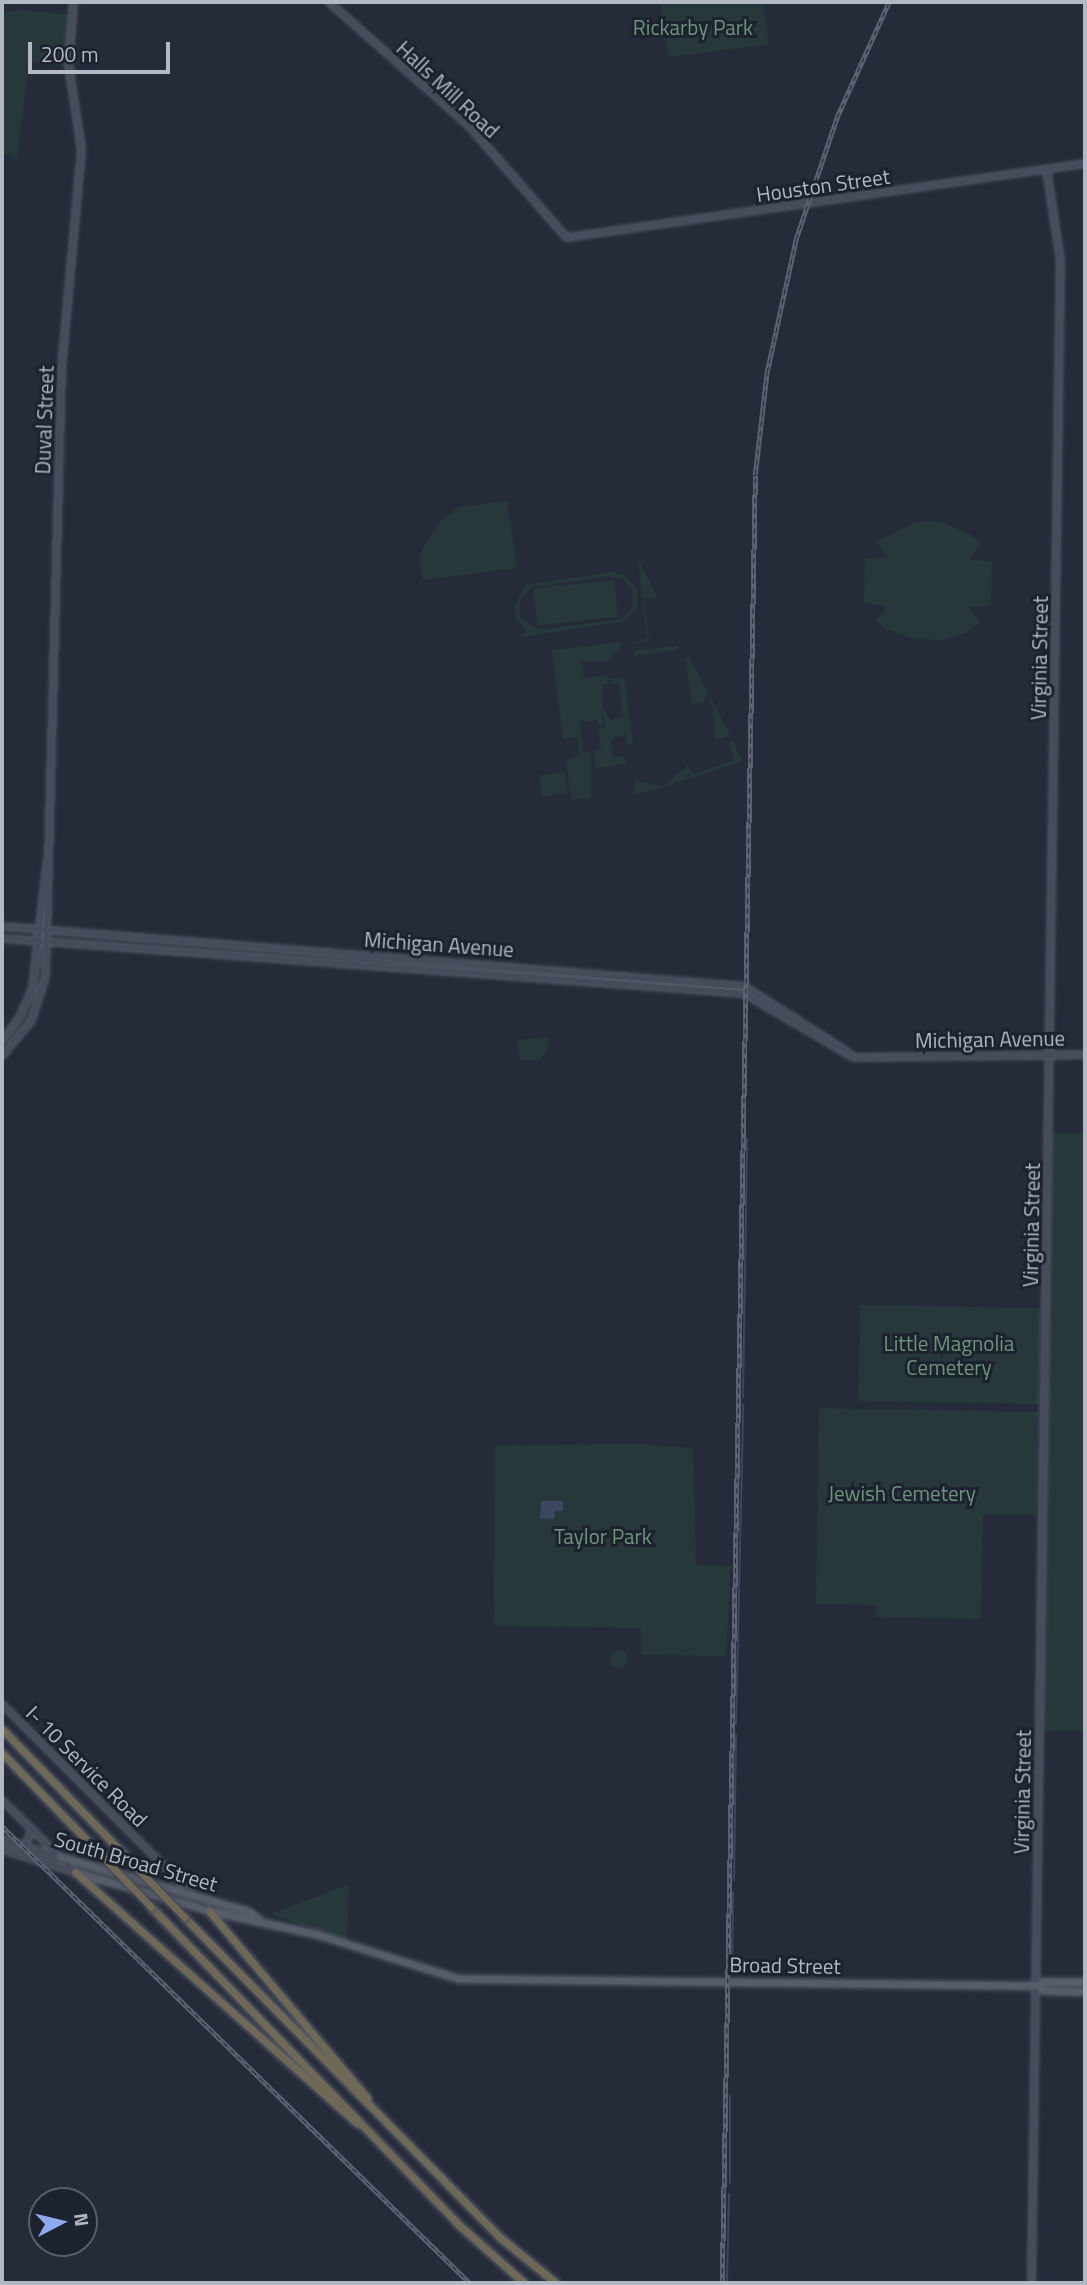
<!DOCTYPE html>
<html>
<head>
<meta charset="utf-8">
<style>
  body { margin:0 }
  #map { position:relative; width:1087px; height:2285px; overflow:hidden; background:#252b39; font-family:"Titillium Web",sans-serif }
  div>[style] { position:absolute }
  .green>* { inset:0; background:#27383b; transform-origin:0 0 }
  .round { border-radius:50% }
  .water>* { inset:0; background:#3b4761 }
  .stream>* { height:2px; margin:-1px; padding:0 1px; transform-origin:1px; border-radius:1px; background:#3b4761 }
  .roads { filter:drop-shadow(0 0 2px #565b68) drop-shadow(0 0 2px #565b68) }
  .secondary>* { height:5px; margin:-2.5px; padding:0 2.5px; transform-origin:2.5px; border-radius:2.5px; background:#464c5c }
  .primary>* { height:6px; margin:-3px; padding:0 3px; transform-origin:3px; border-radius:3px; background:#565c6a }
  .highway>* { height:7px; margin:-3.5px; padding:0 3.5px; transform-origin:3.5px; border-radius:3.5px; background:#6f6856 }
  .rail>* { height:4.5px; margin-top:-2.25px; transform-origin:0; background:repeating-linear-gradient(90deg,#1d222f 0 5px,#5a6170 0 10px); box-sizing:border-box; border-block:2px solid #5a6170 }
  .bridges { filter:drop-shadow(0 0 2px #434855) drop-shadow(0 0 2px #434855) }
  .highway-bridge>* { height:7px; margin:-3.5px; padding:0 3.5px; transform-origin:3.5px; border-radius:3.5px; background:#6f6856 }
  span { translate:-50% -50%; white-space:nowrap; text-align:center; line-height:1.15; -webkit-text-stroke:6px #1d222f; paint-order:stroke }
  .park-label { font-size:21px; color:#6c947a }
  .street-label { font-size:21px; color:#b3b8c5 }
  .frame { position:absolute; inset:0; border:4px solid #b3b8c5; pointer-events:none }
  .north { position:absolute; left:28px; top:2187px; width:70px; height:70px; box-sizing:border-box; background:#1d222f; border:2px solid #595e6b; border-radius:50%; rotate:83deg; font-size:19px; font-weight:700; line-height:28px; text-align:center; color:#b3b8c5 }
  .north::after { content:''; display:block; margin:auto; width:24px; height:32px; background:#8fa9ee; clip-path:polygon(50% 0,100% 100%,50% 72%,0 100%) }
  .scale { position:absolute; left:28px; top:42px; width:142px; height:32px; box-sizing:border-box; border:4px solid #b3b8c5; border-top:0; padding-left:9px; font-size:21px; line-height:24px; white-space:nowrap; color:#b3b8c5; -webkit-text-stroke:5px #1d222f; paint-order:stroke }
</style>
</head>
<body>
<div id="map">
  <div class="green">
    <div style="clip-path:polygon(661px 2px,763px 2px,769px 44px,668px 57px)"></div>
    <div style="clip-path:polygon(23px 10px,72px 15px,69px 67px,29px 61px,17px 160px,2px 152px,2px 12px)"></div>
    <div style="clip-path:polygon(507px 501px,517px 568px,423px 580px,419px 555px,442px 520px,458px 507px)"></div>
    <div style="clip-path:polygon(916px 522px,942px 522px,971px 535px,981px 543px,969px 559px,992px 562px,991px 605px,968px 607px,980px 622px,970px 631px,942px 640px,913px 639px,886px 629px,876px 621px,887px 606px,864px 603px,865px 559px,887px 557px,876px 542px)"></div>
    <div style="clip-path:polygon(638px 559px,658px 597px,644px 599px,649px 641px,630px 644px,647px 638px)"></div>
    <div style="clip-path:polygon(evenodd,612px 572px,628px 577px,637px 591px,637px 608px,626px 621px,521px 637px,521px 633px,527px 631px,516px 619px,514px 607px,525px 585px,612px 572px,609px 576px,622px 579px,633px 592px,631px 609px,621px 619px,540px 630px,520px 617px,520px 600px,531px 587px,609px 576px)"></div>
    <div style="left:614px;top:580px;width:37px;height:81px;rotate:84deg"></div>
    <div style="clip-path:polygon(620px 642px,621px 651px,611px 652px,612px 661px,581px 661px,584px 678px,608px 675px,609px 684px,602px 685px,603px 725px,598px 726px,597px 720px,580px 722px,584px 752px,591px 752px,591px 798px,571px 800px,566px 759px,579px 756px,577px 737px,563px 739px,552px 650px)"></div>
    <div style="clip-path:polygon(678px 646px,678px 650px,634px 656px,634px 650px)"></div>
    <div style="clip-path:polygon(689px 657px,708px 693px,703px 703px,692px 705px,685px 658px)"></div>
    <div style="clip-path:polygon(624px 677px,633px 744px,627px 745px,626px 734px,611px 740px,613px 757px,623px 756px,627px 763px,596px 769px,594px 751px,601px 750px,598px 728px,605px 727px,603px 708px,611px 721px,623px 715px,619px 683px,611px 684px,611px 679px)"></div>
    <div style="clip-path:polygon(711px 698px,730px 735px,715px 740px,713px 707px,708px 703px)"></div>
    <div style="clip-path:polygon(733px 741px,742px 761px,693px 778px,634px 795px,634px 780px,663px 786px,688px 765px,693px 774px,734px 761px,729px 744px)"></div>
    <div style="left:565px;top:772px;width:21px;height:26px;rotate:82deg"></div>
    <div style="clip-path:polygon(547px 1037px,549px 1047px,540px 1060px,520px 1060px,517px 1040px)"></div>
    <div style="clip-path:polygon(1052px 1133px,1085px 1133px,1085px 1731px,1042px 1731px)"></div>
    <div style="left:860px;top:1305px;width:181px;height:96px;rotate:1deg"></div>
    <div style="clip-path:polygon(819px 1408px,1038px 1412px,1037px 1515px,983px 1515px,981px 1619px,876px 1617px,876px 1605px,816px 1604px)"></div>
    <div style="clip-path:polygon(638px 1444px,693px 1448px,696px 1565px,731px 1566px,726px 1656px,641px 1655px,641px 1628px,494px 1626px,495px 1445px)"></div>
    <div class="round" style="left:610px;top:1650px;width:18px;height:18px"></div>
    <div style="clip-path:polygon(349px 1884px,347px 1940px,272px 1915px,273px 1913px)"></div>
  </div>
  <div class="water">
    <div style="clip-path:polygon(541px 1501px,563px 1501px,563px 1511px,555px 1511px,554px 1519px,540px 1518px)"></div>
  </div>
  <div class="stream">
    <div style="left:743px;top:1397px;width:258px;rotate:-89.1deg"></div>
    <div style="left:736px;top:1724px;width:320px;rotate:-88.7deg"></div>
    <div style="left:734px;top:1880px;width:145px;rotate:-89.2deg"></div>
    <div style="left:732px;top:1971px;width:79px;rotate:-89.3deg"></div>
    <div style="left:730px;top:2183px;width:88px;rotate:-90deg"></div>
    <div style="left:727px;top:2283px;width:89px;rotate:-88.7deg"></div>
  </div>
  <div class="roads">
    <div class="secondary">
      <div style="left:329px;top:2px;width:186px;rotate:41.5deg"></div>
      <div style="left:468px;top:125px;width:149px;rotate:48.8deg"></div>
      <div style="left:566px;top:237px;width:524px;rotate:-8.11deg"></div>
      <div style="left:2px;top:926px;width:744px;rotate:4.62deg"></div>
      <div style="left:744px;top:986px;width:123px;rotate:32.4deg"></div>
      <div style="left:2px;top:938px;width:744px;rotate:4.24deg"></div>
      <div style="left:744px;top:993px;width:126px;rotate:30.4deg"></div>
      <div style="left:853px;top:1057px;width:232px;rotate:-0.7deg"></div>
      <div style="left:2px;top:1040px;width:31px;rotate:-54deg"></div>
      <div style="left:20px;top:1015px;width:30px;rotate:-66deg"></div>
      <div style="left:32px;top:988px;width:130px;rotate:-83.4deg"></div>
      <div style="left:2px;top:1055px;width:45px;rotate:-50.4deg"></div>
      <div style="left:31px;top:1020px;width:46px;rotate:-72.3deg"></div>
      <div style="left:45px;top:976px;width:607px;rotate:-88.49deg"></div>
      <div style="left:61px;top:369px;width:221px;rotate:-84.8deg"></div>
      <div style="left:81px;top:149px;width:86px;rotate:-98.7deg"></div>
      <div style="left:68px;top:64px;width:62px;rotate:-85.4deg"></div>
      <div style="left:2px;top:1704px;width:293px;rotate:45deg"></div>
      <div style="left:2px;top:1800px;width:103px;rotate:44.6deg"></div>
      <div style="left:2px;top:1839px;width:58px;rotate:17.2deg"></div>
      <div style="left:24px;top:1846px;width:19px;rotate:-65deg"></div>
      <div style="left:2px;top:1849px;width:73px;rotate:17.4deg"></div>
      <div style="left:1031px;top:2283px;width:2023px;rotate:-89.18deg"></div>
      <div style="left:1060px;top:260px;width:92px;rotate:-98.7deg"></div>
    </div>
    <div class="primary">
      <div style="left:60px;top:1857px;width:197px;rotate:16.2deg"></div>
      <div style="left:249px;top:1912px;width:12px;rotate:35deg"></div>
      <div style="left:77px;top:1873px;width:137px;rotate:16.1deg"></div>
      <div style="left:209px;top:1911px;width:112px;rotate:12.4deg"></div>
      <div style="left:318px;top:1935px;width:147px;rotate:17.4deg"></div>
      <div style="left:458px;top:1979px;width:577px;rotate:0.7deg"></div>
      <div style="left:1035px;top:1986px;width:11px;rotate:27deg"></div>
      <div style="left:1045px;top:1991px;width:40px;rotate:1.4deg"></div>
      <div style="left:1035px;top:1986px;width:11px;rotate:-22deg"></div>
      <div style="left:1045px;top:1982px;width:40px"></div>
    </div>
    <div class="highway">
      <div style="left:2px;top:1729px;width:191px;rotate:45.8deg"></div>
      <div style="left:2px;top:1753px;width:144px;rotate:45.8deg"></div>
      <div style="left:75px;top:1872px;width:378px;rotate:41.7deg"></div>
      <div style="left:151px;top:1907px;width:443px;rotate:45.9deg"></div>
      <div style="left:459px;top:2225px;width:87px;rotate:41.7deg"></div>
      <div style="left:209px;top:1911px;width:245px;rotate:49.8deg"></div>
      <div style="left:184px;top:1917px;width:453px;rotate:45.4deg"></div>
      <div style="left:502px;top:2239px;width:70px;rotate:39.2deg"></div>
    </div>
  </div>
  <div class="rail">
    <div style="left:2px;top:1826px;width:654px;rotate:44.32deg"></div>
    <div style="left:722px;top:2283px;width:1808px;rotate:-88.95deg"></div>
    <div style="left:755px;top:475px;width:104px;rotate:-83.4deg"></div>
    <div style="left:767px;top:372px;width:136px;rotate:-77.7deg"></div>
    <div style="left:796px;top:239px;width:129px;rotate:-71.4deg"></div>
    <div style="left:837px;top:117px;width:126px;rotate:-65.7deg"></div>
  </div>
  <div class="bridges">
    <div class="highway-bridge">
      <div style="left:102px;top:1856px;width:71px;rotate:46.1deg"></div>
      <div style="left:135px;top:1866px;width:71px;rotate:46.1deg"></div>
    </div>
  </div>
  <div class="park-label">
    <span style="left:693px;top:27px">Rickarby Park</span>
    <span style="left:949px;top:1355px">Little Magnolia<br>Cemetery</span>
    <span style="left:902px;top:1493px">Jewish Cemetery</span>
    <span style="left:603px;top:1536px">Taylor Park</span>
  </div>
  <div class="street-label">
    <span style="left:448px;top:89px;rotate:43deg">Halls Mill Road</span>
    <span style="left:823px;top:185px;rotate:-8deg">Houston Street</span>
    <span style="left:44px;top:420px;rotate:-88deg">Duval Street</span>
    <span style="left:1039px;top:658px;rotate:-89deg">Virginia Street</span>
    <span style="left:439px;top:944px;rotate:4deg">Michigan Avenue</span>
    <span style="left:990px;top:1039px;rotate:-1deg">Michigan Avenue</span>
    <span style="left:1031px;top:1225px;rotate:-89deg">Virginia Street</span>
    <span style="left:87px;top:1766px;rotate:45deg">I- 10 Service Road</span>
    <span style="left:1022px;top:1792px;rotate:-89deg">Virginia Street</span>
    <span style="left:136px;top:1861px;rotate:16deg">South Broad Street</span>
    <span style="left:785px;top:1965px;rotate:1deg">Broad Street</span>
  </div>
  <div class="frame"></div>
  <div class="north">N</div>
  <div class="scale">200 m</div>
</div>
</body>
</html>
